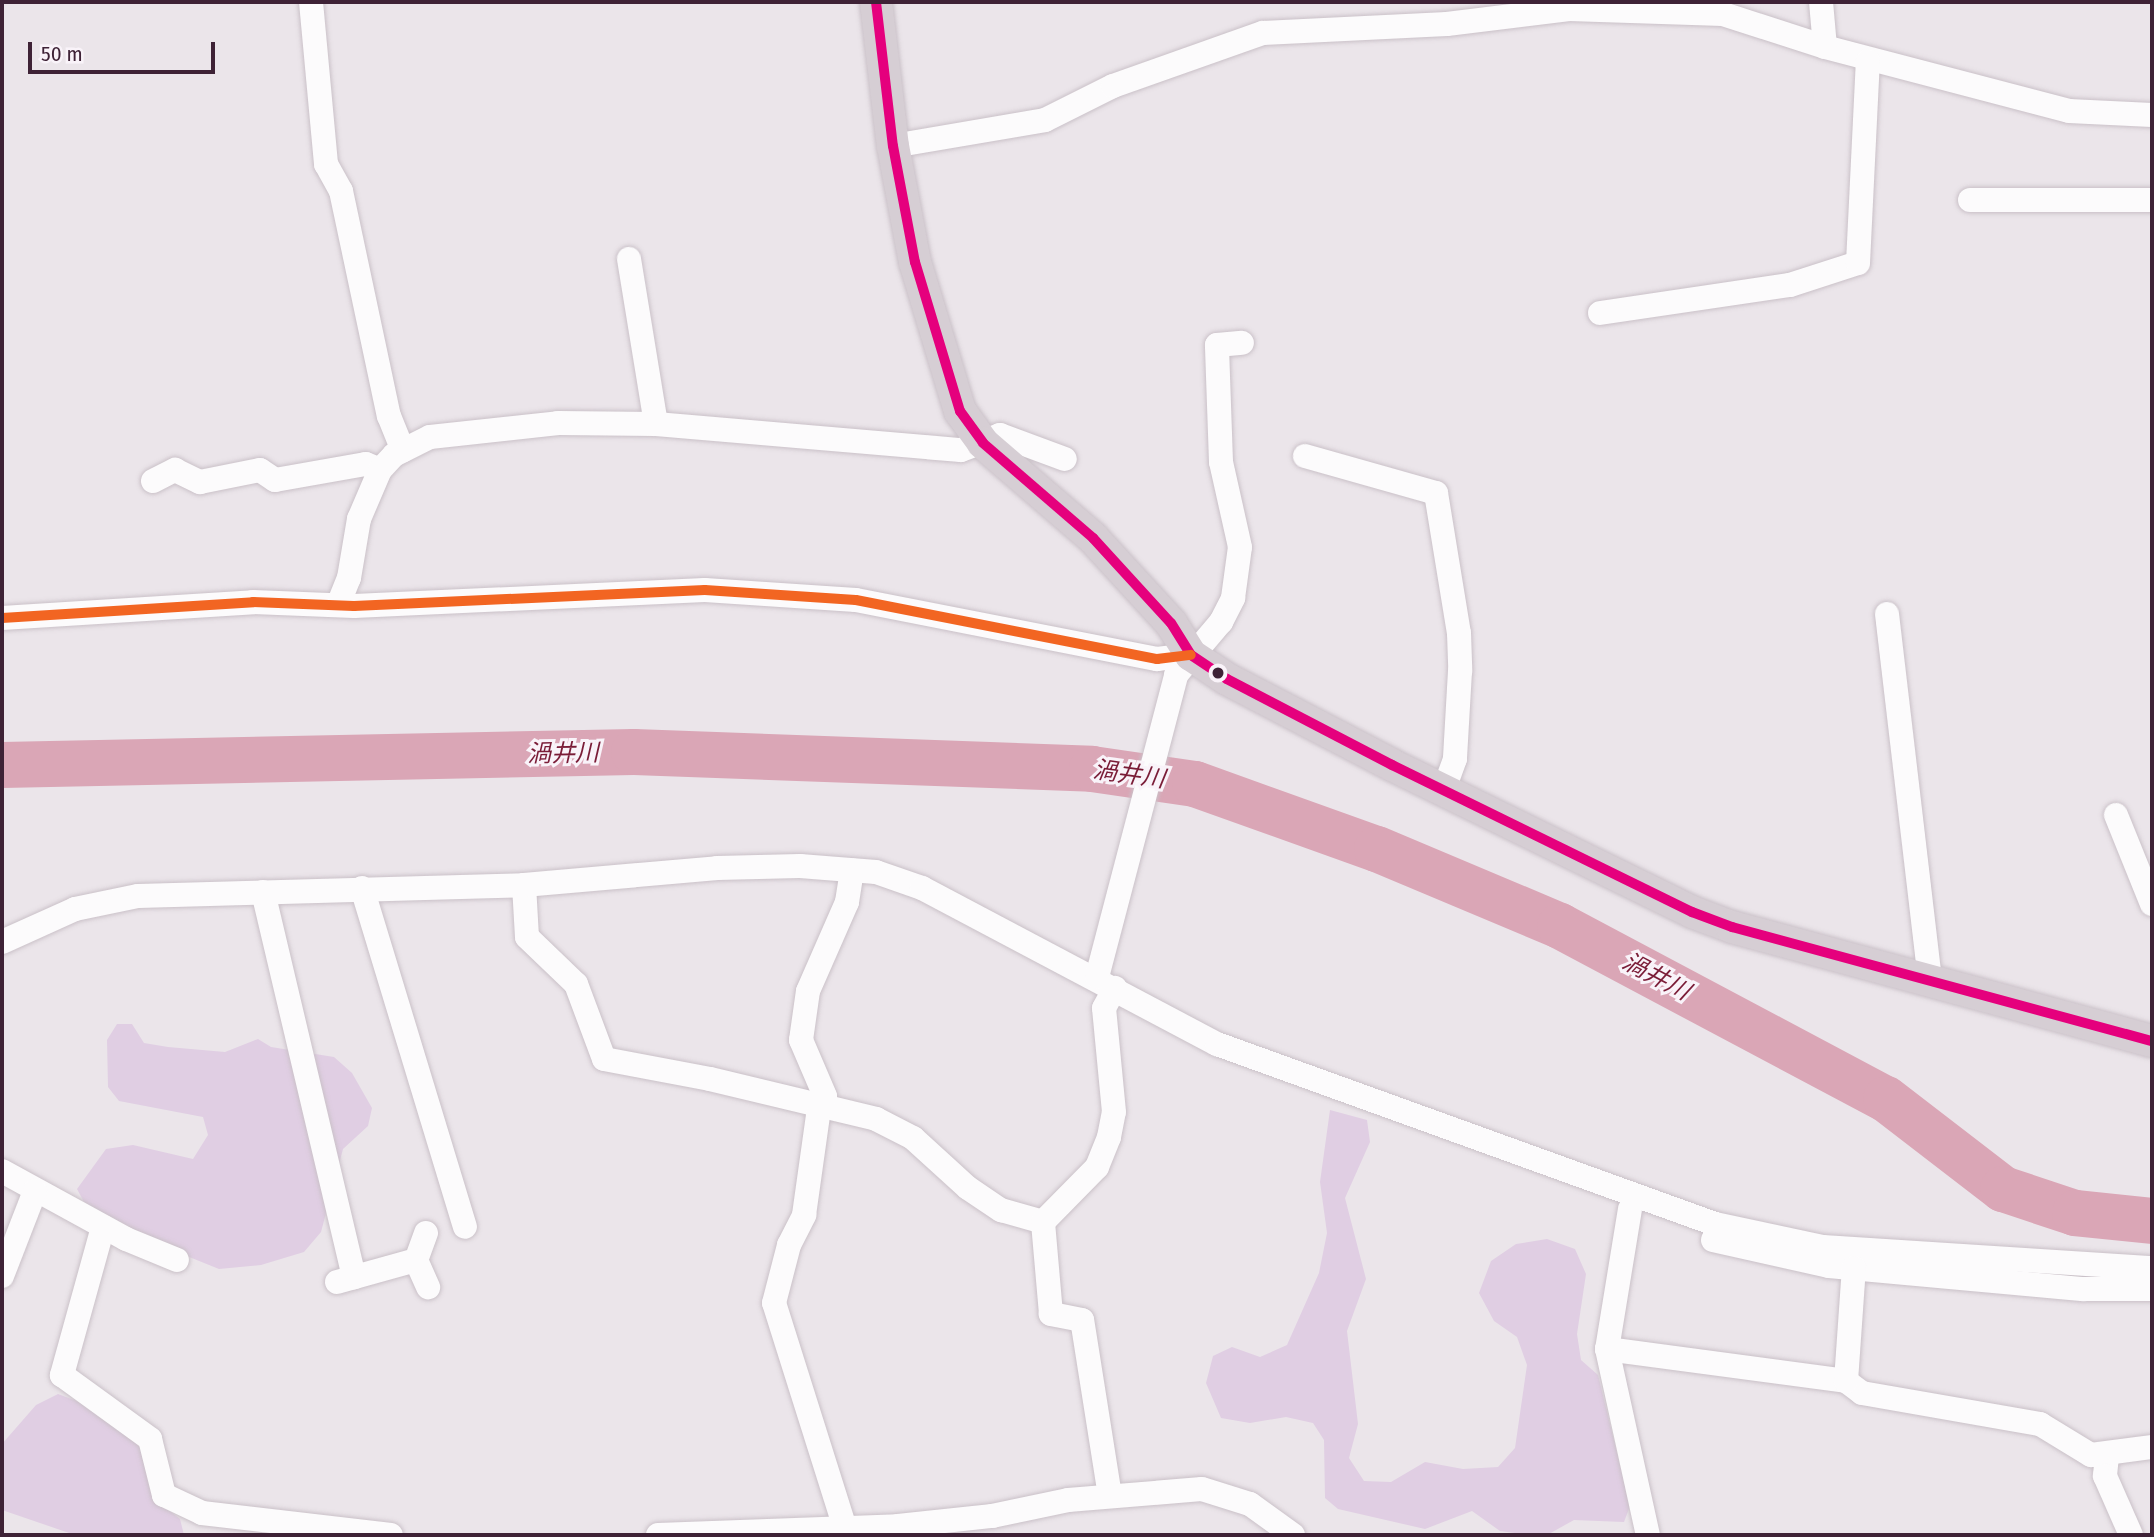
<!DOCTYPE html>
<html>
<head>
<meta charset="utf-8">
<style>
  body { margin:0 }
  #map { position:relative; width:2154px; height:1537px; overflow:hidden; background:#ebe5ea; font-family:"Fira Sans Condensed","Noto Sans JP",sans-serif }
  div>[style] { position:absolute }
  .green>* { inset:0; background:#e0cee3 }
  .river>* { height:46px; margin:-23px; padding:0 23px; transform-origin:23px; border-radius:23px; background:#daa6b6 }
  .roads { filter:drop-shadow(0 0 2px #cac1c8) drop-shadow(0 0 2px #cac1c8) }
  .minor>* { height:24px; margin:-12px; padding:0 12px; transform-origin:12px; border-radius:12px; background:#fcfbfc }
  .major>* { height:32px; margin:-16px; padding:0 16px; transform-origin:16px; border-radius:16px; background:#d6ced4 }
  .bus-1>* { height:10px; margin:-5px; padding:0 5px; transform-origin:5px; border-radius:5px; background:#e5007d }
  .bus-2>* { height:10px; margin:-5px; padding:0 5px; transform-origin:5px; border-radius:5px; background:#f26522 }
  .dots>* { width:19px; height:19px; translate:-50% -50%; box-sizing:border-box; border:4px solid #f9f3f9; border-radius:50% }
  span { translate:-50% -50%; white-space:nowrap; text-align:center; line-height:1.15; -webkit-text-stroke:6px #f9f3f9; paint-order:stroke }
  .water-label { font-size:24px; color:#7a1c37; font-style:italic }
  .frame { position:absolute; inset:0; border:4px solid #3e2236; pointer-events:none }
  .scale { position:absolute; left:28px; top:42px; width:187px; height:32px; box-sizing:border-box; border:4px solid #3e2236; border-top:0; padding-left:9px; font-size:21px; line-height:24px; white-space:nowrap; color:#3e2236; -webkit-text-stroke:5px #f9f3f9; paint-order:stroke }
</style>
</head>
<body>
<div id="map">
  <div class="green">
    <div style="clip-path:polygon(117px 1024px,132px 1024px,144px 1043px,168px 1047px,225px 1052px,258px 1039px,271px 1047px,334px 1057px,352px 1073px,372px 1108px,368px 1126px,343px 1149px,321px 1232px,304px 1252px,261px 1265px,219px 1269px,157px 1244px,84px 1202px,77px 1189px,106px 1149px,133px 1145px,193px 1159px,208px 1135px,203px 1117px,119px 1101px,108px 1087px,107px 1040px)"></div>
    <div style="clip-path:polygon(1330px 1110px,1367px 1120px,1370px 1142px,1345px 1198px,1366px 1279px,1347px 1331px,1358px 1424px,1349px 1458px,1364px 1481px,1391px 1482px,1425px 1462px,1463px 1469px,1498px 1467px,1515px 1448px,1527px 1365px,1517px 1337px,1494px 1321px,1479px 1293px,1491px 1261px,1516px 1244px,1547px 1239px,1575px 1249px,1586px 1274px,1577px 1334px,1581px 1360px,1598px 1375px,1630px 1506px,1624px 1522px,1574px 1520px,1547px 1535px,1529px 1535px,1500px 1531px,1472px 1511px,1425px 1529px,1338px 1509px,1325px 1498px,1324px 1440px,1313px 1423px,1286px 1417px,1250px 1423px,1221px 1418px,1206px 1383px,1213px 1356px,1232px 1347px,1260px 1357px,1287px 1345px,1319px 1273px,1327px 1233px,1320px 1182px)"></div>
    <div style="clip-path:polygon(58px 1394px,87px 1405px,141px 1439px,158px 1502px,180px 1519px,184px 1535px,75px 1535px,2px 1510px,2px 1444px,36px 1405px)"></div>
  </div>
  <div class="river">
    <div style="left:2px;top:765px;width:632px;rotate:-1.18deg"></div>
    <div style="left:634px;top:752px;width:458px;rotate:2.1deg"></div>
    <div style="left:1092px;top:769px;width:104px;rotate:8.3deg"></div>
    <div style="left:1195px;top:784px;width:193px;rotate:19.7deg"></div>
    <div style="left:1377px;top:849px;width:199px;rotate:22.8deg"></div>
    <div style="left:1560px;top:926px;width:369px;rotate:28deg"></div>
    <div style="left:1886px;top:1099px;width:148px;rotate:37.6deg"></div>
    <div style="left:2003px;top:1189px;width:76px;rotate:18.4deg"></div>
    <div style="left:2075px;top:1213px;width:77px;rotate:5.9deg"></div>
  </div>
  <div class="roads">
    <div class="minor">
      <div style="left:311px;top:2px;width:163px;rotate:84.7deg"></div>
      <div style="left:326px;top:164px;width:31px;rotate:61deg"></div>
      <div style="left:341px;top:191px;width:230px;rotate:78deg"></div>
      <div style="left:389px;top:416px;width:37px;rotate:68deg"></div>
      <div style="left:1821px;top:2px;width:45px;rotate:84.9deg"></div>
      <div style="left:1825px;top:47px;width:252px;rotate:14.7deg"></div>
      <div style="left:2069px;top:111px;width:83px;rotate:2.8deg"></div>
      <div style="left:893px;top:146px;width:154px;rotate:-9.7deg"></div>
      <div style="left:1045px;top:120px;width:76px;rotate:-26.6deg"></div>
      <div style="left:1113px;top:86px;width:159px;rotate:-19.5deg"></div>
      <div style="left:1263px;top:33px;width:184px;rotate:-2.8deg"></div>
      <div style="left:1447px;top:24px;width:123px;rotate:-7deg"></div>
      <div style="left:1569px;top:9px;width:154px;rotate:1.9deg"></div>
      <div style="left:1723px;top:14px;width:107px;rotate:17.9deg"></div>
      <div style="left:1970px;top:200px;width:182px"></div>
      <div style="left:629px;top:259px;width:167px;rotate:80.7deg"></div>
      <div style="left:1600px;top:313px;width:192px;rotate:-8.4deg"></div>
      <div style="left:1790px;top:285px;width:71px;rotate:-17.9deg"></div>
      <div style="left:1858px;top:263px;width:202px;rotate:-87.2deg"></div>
      <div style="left:1305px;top:456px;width:136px;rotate:15.8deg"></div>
      <div style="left:1436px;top:493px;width:142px;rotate:80.7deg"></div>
      <div style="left:1459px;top:633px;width:38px;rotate:88deg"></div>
      <div style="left:1460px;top:671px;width:88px;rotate:93.3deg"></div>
      <div style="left:1455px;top:759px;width:33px;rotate:110deg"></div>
      <div style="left:153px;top:481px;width:25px;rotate:-27deg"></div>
      <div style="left:175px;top:470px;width:28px;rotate:26deg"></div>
      <div style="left:200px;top:482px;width:61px;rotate:-11.3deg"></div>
      <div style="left:260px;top:470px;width:18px;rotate:34deg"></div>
      <div style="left:275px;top:480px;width:92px;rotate:-10deg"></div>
      <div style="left:366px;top:464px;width:15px;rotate:23deg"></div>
      <div style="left:338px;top:605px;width:29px;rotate:-68deg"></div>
      <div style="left:349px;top:578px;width:60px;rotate:-80.4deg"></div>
      <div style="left:359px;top:519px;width:53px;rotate:-66.8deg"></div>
      <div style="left:380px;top:470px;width:21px;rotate:-47deg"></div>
      <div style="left:394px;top:455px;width:40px;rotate:-26.6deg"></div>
      <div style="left:430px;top:437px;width:129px;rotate:-6.2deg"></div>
      <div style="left:558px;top:423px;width:98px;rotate:0.6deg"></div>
      <div style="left:656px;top:424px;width:306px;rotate:4.9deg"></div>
      <div style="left:961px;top:450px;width:42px;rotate:-21deg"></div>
      <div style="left:1000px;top:435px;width:69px;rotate:20.3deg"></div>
      <div style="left:1887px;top:614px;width:370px;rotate:83.3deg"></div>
      <div style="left:2px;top:618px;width:252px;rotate:-3.6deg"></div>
      <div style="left:253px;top:602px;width:101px;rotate:2.3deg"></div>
      <div style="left:354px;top:606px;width:351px;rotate:-2.6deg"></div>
      <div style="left:705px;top:590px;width:151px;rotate:3.8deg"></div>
      <div style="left:856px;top:600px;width:307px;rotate:11.1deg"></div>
      <div style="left:1157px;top:659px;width:34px;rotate:-7deg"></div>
      <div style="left:2116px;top:815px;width:96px;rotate:68deg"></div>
      <div style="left:524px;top:885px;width:52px;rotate:86.7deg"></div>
      <div style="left:527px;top:937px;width:68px;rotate:43.8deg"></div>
      <div style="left:576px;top:984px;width:80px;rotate:69.5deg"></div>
      <div style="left:604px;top:1059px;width:108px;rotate:10.7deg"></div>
      <div style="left:710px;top:1079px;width:171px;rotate:13.5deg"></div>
      <div style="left:876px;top:1119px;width:42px;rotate:27.2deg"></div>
      <div style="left:913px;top:1138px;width:74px;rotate:42.3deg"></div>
      <div style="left:968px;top:1188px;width:40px;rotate:34deg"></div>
      <div style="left:1001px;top:1210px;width:44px;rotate:15.9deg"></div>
      <div style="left:362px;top:888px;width:354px;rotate:73.1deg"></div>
      <div style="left:263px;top:892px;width:396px;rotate:76.7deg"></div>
      <div style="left:2px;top:942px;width:80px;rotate:-24.3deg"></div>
      <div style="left:75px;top:909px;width:64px;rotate:-11.7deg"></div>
      <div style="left:138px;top:896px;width:386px;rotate:-1.6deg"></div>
      <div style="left:524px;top:885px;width:194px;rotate:-5deg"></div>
      <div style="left:717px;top:868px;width:83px;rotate:-1.4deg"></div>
      <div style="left:800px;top:866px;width:76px;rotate:4.5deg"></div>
      <div style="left:876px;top:872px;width:49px;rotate:19.2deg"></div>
      <div style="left:922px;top:888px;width:334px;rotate:27.9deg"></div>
      <div style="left:1217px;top:1044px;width:530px;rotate:19.87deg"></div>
      <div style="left:1715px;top:1224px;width:110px;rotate:12deg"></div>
      <div style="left:1823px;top:1247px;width:330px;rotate:3.7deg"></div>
      <div style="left:1097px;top:977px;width:312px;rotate:-75.3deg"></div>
      <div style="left:1176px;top:675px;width:70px;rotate:-49.7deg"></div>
      <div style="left:1221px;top:622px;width:27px;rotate:-63deg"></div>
      <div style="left:1233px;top:598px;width:51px;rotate:-82.2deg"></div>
      <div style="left:1240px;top:547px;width:87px;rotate:-102.6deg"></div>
      <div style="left:1221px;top:462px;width:117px;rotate:-92deg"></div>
      <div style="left:1217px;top:345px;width:25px;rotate:-5deg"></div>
      <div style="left:2px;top:1171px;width:141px;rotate:28.7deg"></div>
      <div style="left:126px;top:1239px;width:55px;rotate:22.4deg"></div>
      <div style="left:1630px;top:1209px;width:142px;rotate:99.3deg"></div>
      <div style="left:1607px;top:1349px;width:190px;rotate:77.6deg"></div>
      <div style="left:103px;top:1227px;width:154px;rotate:105.5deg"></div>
      <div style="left:62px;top:1375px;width:109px;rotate:36deg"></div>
      <div style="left:150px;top:1439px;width:58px;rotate:76deg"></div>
      <div style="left:164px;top:1495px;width:42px;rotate:25.3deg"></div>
      <div style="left:202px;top:1513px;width:190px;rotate:6.6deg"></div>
      <div style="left:426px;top:1233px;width:29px;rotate:110deg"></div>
      <div style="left:416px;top:1260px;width:30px;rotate:66deg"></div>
      <div style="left:1713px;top:1240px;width:119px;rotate:12.6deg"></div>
      <div style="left:1829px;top:1266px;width:256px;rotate:5.2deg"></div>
      <div style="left:2084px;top:1289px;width:68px"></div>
      <div style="left:2px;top:1276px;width:91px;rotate:-68.8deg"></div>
      <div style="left:337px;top:1282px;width:82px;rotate:-15.6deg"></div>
      <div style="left:1607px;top:1349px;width:241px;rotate:7.6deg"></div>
      <div style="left:1846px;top:1381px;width:20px;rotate:37deg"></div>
      <div style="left:1862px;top:1393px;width:181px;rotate:9.9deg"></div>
      <div style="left:2040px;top:1424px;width:60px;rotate:31.3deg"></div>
      <div style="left:2091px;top:1455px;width:62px;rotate:-7.5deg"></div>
      <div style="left:1846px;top:1381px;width:113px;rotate:-86deg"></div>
      <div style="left:2107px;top:1456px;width:20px;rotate:96deg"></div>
      <div style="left:2105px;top:1476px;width:64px;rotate:66.2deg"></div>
      <div style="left:1110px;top:1496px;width:178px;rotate:-99deg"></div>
      <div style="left:1082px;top:1320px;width:32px;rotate:-169deg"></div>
      <div style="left:1051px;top:1314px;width:92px;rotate:-95deg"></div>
      <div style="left:1043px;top:1222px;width:77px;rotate:-45.5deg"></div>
      <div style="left:1097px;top:1167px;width:32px;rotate:-68deg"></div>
      <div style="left:1109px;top:1137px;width:25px;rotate:-79deg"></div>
      <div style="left:1114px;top:1112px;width:104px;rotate:-95.5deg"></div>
      <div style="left:1104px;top:1008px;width:23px;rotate:-61deg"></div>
      <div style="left:845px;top:1528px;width:236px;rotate:-107.5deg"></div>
      <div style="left:774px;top:1303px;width:60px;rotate:-75.5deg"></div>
      <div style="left:789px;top:1245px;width:34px;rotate:-63deg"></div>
      <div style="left:804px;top:1215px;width:101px;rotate:-82deg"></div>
      <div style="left:818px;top:1115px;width:20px;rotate:-70deg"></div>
      <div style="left:825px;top:1096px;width:61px;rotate:-113.2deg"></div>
      <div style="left:801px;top:1040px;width:49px;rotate:-81.9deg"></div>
      <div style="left:808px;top:991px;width:97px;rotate:-66.3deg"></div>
      <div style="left:847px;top:902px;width:32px;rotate:-81deg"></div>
      <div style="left:658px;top:1535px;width:240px;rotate:-2.1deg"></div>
      <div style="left:898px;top:1526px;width:95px;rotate:-6.1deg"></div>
      <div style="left:992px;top:1516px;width:78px;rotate:-11.9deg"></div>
      <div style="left:1068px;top:1500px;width:134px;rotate:-4.7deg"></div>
      <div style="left:1202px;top:1489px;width:50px;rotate:17.4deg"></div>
      <div style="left:1250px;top:1504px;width:53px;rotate:35.8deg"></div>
    </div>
    <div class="major">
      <div style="left:876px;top:2px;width:145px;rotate:83.3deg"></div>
      <div style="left:893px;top:146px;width:118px;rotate:79.3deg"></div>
      <div style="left:915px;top:262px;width:156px;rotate:73.2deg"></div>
      <div style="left:960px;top:411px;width:39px;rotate:54deg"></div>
      <div style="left:983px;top:443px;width:145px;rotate:40.8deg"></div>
      <div style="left:1093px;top:538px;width:115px;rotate:47.5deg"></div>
      <div style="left:1171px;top:623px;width:38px;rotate:58deg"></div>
      <div style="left:1191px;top:655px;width:43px;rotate:33.7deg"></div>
      <div style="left:1227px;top:679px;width:186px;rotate:27.5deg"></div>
      <div style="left:1392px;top:765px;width:334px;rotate:26.1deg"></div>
      <div style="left:1692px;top:912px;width:43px;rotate:20.6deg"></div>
      <div style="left:1732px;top:927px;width:435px;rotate:15.2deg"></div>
    </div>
  </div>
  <div class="bus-1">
    <div style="left:876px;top:2px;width:145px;rotate:83.3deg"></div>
    <div style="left:893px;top:146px;width:118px;rotate:79.3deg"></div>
    <div style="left:915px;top:262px;width:156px;rotate:73.2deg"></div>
    <div style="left:960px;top:411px;width:39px;rotate:54deg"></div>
    <div style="left:983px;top:443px;width:145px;rotate:40.8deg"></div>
    <div style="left:1093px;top:538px;width:115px;rotate:47.5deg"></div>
    <div style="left:1171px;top:623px;width:38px;rotate:58deg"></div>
    <div style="left:1191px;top:655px;width:43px;rotate:33.7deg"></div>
    <div style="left:1227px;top:679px;width:186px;rotate:27.5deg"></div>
    <div style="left:1392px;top:765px;width:334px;rotate:26.1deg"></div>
    <div style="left:1692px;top:912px;width:43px;rotate:20.6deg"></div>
    <div style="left:1732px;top:927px;width:435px;rotate:15.2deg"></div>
  </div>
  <div class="bus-2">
    <div style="left:2px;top:618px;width:252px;rotate:-3.6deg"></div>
    <div style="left:253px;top:602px;width:101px;rotate:2.3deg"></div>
    <div style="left:354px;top:606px;width:351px;rotate:-2.6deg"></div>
    <div style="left:705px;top:590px;width:151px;rotate:3.8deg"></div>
    <div style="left:856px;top:600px;width:307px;rotate:11.1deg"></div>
    <div style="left:1157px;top:659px;width:34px;rotate:-7deg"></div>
  </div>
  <div class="dots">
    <div style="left:1218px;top:673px;background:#3e2236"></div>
  </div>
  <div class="water-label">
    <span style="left:563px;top:754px;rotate:-1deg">渦井川</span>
    <span style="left:1129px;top:775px;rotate:8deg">渦井川</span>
    <span style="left:1656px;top:977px;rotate:28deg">渦井川</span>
  </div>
  <div class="frame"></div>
  <div class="scale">50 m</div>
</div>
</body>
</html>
